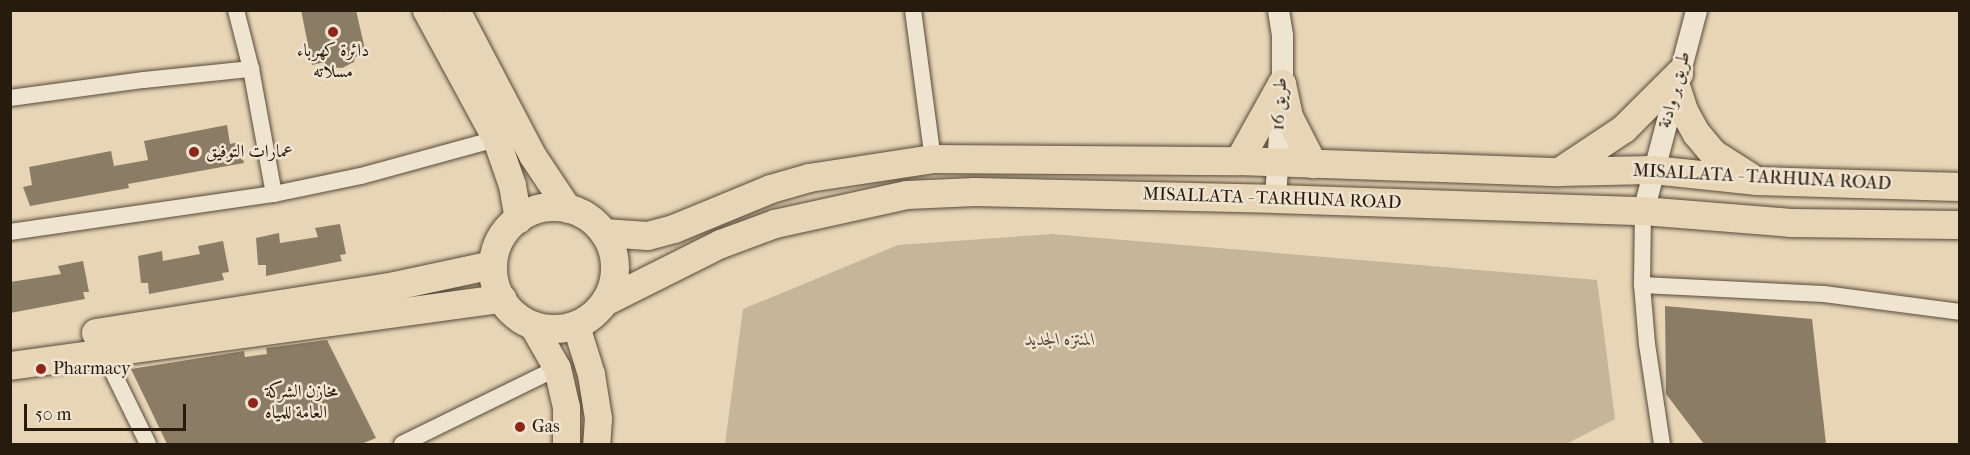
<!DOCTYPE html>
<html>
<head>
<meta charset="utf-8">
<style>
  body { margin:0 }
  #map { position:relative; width:1970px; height:455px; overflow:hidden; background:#e7d5b6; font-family:"IM FELL French Canon",Amiri,serif }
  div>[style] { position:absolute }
  .green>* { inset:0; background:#c6b599 }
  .building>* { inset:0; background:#8b7c65 }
  .roads { filter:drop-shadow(0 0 2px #574a38) drop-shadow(0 0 2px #574a38) }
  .minor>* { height:16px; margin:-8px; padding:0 8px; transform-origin:8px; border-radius:8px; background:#efe4d0 }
  .tertiary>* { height:21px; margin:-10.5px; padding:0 10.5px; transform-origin:10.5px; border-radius:10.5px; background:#efe4d0 }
  .primary>* { height:27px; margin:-13.5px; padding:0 13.5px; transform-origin:13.5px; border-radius:13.5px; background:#e7d5b6 }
  .trunk>* { height:28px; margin:-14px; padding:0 14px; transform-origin:14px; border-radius:14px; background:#e7d5b6 }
  .trunk>.ring { margin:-14px; padding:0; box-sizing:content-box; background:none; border:28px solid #e7d5b6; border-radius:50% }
  .dots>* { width:16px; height:16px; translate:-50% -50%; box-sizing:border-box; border:3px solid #efe4d0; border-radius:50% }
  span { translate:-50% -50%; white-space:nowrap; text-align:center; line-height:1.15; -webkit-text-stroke:5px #efe4d0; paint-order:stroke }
  .poi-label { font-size:18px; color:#271b0e }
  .left { translate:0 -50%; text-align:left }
  .street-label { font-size:18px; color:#271b0e }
  .park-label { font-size:18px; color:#574938; font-style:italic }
  .frame { position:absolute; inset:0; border:12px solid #271b0e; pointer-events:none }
  .scale { position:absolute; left:24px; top:404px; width:162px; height:27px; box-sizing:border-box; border:3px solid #271b0e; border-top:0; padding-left:8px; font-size:18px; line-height:21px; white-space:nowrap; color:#271b0e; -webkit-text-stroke:4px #efe4d0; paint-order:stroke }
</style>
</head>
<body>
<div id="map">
  <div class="green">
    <div style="clip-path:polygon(1052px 234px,1597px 280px,1615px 419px,1566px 444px,725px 444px,743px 309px,898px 245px)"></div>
  </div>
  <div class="building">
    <div style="clip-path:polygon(301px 10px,356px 10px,366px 54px,355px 57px,354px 62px,342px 68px,326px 67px,325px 62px,312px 65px)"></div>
    <div style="clip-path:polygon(227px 125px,230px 144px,239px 142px,244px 163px,128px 184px,129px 188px,30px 206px,23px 187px,32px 185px,29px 167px,111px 151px,114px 166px,148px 160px,144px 141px)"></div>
    <div style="clip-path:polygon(340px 224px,346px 254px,340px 255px,342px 261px,266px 276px,266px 265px,258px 265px,256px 238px,279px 233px,280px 243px,318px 237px,315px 228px)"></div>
    <div style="clip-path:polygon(223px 241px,229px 272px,222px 273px,224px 280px,149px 294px,148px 283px,141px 283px,138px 256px,162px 251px,163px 261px,200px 254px,198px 246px)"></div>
    <div style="clip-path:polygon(83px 261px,89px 292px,83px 292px,85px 299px,10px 313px,10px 282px,61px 274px,58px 266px)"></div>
    <div style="clip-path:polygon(1665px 306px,1812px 319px,1826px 444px,1704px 444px,1666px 394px)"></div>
    <div style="clip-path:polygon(327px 340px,376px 438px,361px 444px,167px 444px,131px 369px,244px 351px,245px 357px,267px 354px,266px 348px)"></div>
  </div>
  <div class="roads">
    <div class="minor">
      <div style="left:236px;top:10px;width:61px;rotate:75.7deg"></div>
      <div style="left:251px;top:69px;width:127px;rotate:79.6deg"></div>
      <div style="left:913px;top:10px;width:150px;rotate:82.4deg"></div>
      <div style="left:10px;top:98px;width:135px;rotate:-7.7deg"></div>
      <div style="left:144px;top:80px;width:108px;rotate:-5.9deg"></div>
      <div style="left:1643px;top:211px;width:74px;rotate:90.8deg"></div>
      <div style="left:1642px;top:285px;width:59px;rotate:85.2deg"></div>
      <div style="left:1647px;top:344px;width:101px;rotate:81.5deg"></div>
      <div style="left:10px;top:232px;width:267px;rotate:-8.2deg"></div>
      <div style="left:274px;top:194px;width:89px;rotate:-11.7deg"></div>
      <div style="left:361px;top:176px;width:140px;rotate:-15.3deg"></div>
      <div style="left:1642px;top:285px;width:182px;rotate:2.8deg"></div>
      <div style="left:1824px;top:294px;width:137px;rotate:7.5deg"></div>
      <div style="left:103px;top:352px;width:102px;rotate:63.9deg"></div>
      <div style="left:402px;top:444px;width:173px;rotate:-26.1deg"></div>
    </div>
    <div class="tertiary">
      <div style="left:1275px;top:199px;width:115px;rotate:-86.5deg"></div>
      <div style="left:1282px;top:84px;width:49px;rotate:-90deg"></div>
      <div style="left:1282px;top:35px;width:25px;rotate:-99deg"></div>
      <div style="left:1643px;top:211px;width:208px;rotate:-75.2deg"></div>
    </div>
    <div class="primary">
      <div style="left:426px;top:10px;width:147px;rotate:61.5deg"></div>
      <div style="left:496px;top:139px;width:49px;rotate:70.8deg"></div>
      <div style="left:512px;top:185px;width:35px;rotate:80deg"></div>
      <div style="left:456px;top:10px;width:164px;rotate:62.3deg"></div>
      <div style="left:532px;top:155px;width:65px;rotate:56.3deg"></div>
      <div style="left:533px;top:326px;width:48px;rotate:60.3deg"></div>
      <div style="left:557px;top:368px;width:40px;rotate:77deg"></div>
      <div style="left:566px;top:407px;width:37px;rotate:90deg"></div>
      <div style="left:576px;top:326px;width:50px;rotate:72.6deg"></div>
      <div style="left:591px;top:374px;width:45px;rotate:81deg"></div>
      <div style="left:598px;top:418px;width:26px;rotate:94deg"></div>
    </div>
    <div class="trunk">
      <div style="left:1282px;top:84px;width:34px;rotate:78deg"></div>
      <div style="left:1289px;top:117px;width:53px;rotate:62.9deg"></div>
      <div style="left:1676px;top:86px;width:26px;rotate:72deg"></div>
      <div style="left:1684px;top:111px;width:26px;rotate:61deg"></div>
      <div style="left:1697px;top:134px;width:26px;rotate:50deg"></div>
      <div style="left:1714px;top:154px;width:43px;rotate:32.6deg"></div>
      <div style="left:1239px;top:161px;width:88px;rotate:-60.8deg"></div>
      <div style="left:1561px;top:171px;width:76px;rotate:-33.7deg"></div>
      <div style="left:1624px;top:129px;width:78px;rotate:-45deg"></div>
      <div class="ring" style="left:493px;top:207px;width:94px;height:94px"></div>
      <div style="left:604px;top:233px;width:44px;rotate:3.9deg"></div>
      <div style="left:648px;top:236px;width:27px;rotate:-15deg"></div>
      <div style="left:674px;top:229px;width:105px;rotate:-22.4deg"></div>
      <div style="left:771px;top:189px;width:40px;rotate:-16deg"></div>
      <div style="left:809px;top:178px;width:125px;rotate:-8.7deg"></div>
      <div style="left:933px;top:159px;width:306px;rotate:0.4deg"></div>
      <div style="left:1239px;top:161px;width:320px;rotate:2deg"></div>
      <div style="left:1559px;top:172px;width:94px;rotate:-1.2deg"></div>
      <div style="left:1653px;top:170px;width:105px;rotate:6deg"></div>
      <div style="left:1757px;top:181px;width:203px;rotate:1.7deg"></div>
      <div style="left:605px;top:302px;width:130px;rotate:-26.6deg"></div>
      <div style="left:721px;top:244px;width:58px;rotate:-20.3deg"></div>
      <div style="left:775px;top:224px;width:135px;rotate:-12.4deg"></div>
      <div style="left:907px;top:195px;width:68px;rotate:-2.5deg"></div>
      <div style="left:975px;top:192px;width:300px;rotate:1.3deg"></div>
      <div style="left:1275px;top:199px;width:368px;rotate:1.9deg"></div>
      <div style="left:1643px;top:211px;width:148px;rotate:4.6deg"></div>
      <div style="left:1791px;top:223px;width:169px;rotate:0.7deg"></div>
      <div style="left:96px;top:333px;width:303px;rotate:-8.9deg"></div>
      <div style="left:395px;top:286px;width:100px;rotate:-12.1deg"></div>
      <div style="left:10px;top:366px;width:497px;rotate:-7.8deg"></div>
    </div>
  </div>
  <div class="dots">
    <div style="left:333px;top:32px;background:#8f2418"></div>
    <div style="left:194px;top:152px;background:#8f2418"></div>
    <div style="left:41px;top:369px;background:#8f2418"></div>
    <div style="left:253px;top:403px;background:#8f2418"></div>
    <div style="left:520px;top:427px;background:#8f2418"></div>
  </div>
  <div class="poi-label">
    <span style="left:333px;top:62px">دائرة كهرباء<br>مسلاته</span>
    <span class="left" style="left:206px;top:152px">عمارات التوفيق</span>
    <span class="left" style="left:53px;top:369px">Pharmacy</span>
    <span class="left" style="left:265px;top:403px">مخازن الشركة<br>العامة للمياه</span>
    <span class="left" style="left:532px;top:427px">Gas</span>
  </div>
  <div class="street-label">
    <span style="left:1675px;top:90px;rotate:-75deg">طريق بر وادنة</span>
    <span style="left:1280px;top:104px;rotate:-87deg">طريق 16</span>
    <span style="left:1762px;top:178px;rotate:3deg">MISALLATA - TARHUNA ROAD</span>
    <span style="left:1272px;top:199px;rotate:2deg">MISALLATA - TARHUNA ROAD</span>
  </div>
  <div class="park-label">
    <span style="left:1060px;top:340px">المنتزه الجديد</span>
  </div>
  <div class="frame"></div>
  <div class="scale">50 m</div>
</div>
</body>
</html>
